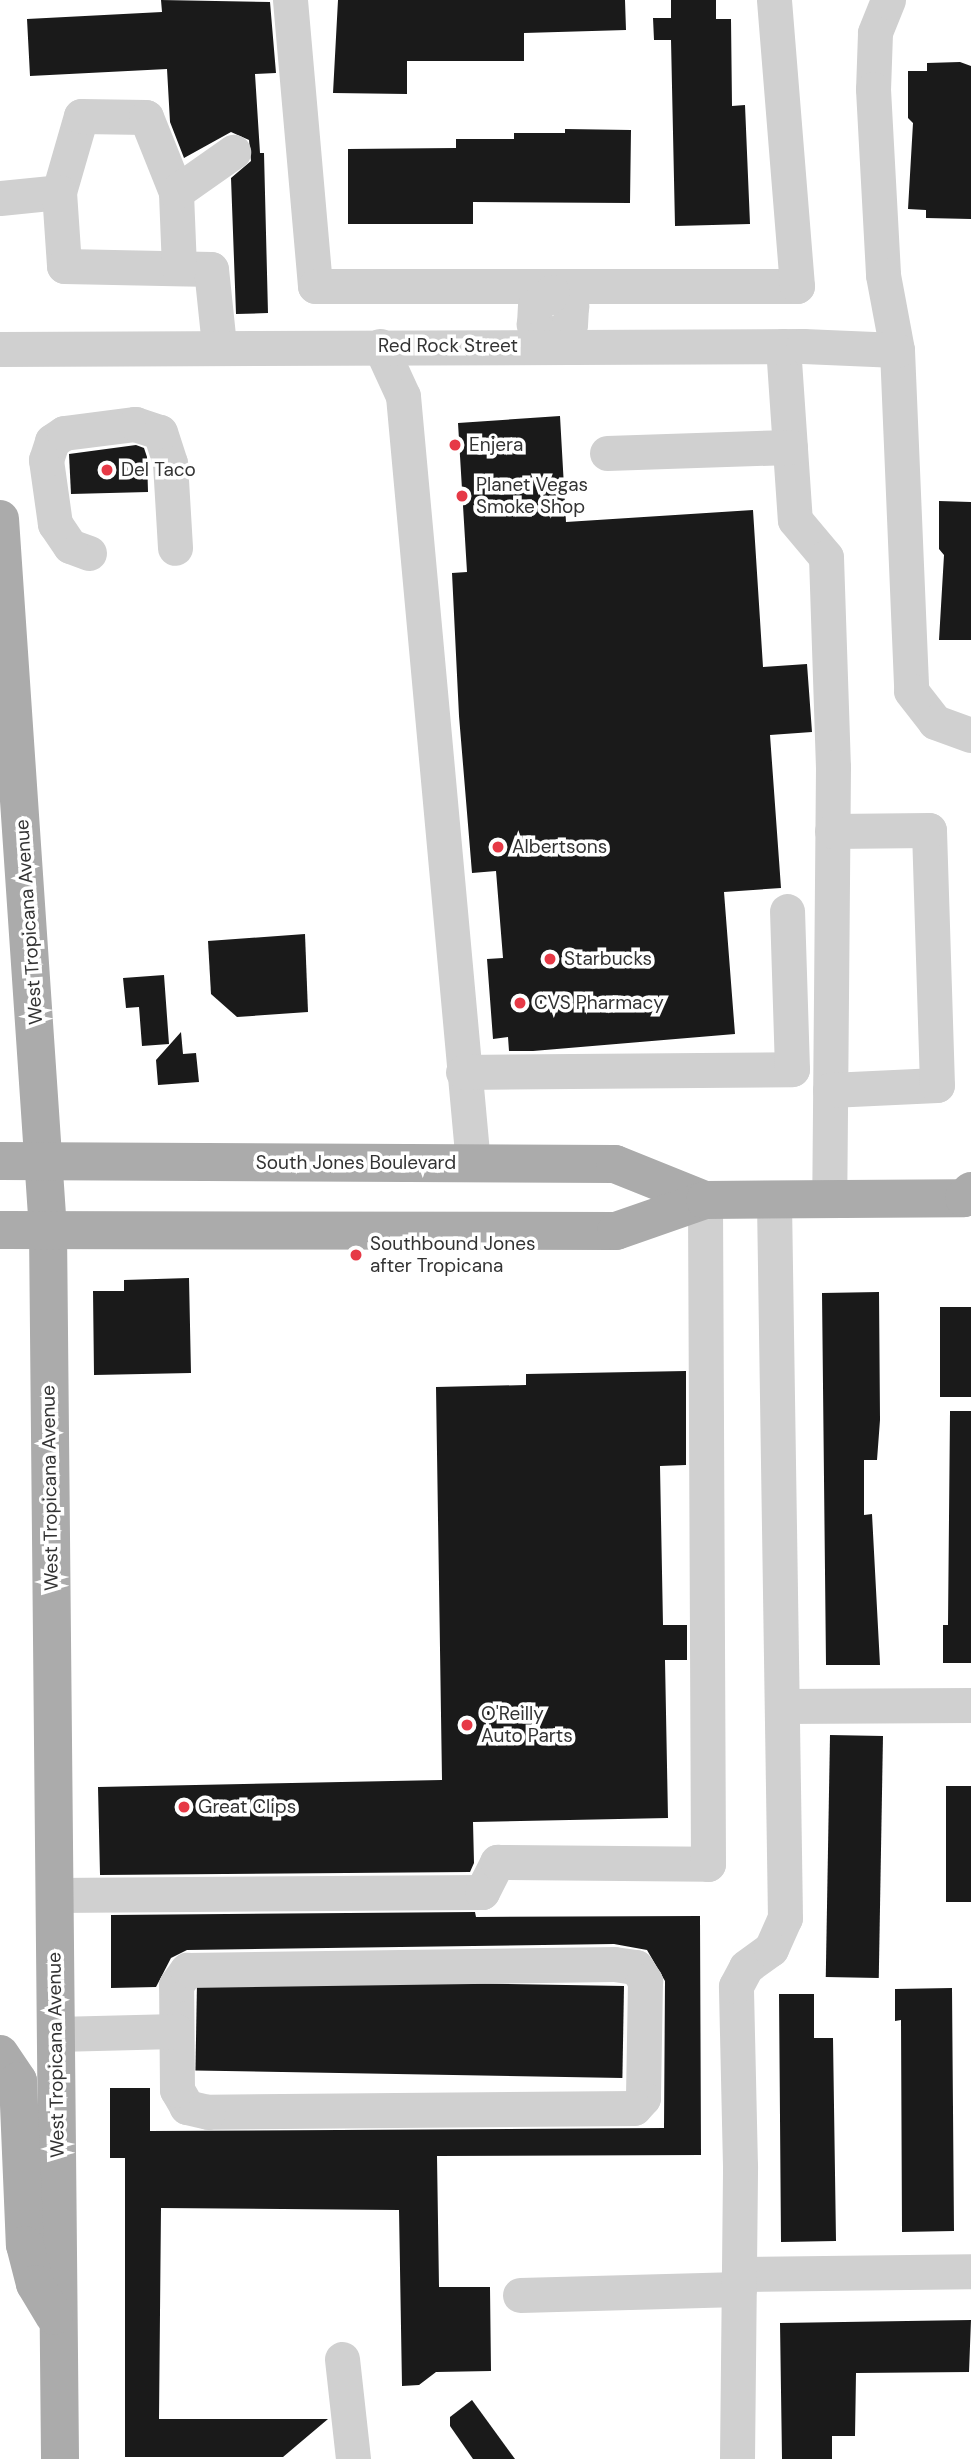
<!DOCTYPE html>
<html>
<head>
<meta charset="utf-8">
<style>
  body { margin:0 }
  #map { position:relative; width:971px; height:2459px; overflow:hidden; background:#fff; font-family:"DM Sans",sans-serif }
  div>[style] { position:absolute }
  .building>* { inset:0; background:#1a1a1a; transform-origin:0 0 }
  .minor>* { height:35px; margin:-17.5px; padding:0 17.5px; transform-origin:17.5px; border-radius:17.5px; background:#d0d0d0 }
  .major>* { height:38px; margin:-19px; padding:0 19px; transform-origin:19px; border-radius:19px; background:#ababab }
  .dots>* { width:19px; height:19px; translate:-50% -50%; box-sizing:border-box; border:4px solid #fff; border-radius:50% }
  span { translate:-50% -50%; white-space:nowrap; text-align:center; line-height:1.15; -webkit-text-stroke:7px #fff; paint-order:stroke }
  .street-label { font-size:19px; color:#333 }
  .poi-label { font-size:19px; color:#333 }
  .left { translate:0 -50%; text-align:left }
</style>
</head>
<body>
<div id="map">
  <div class="building">
    <div style="clip-path:polygon(161px 0,270px 2px,276px 73px,255px 74px,260px 153px,264px 153px,268px 313px,236px 314px,231px 178px,251px 161px,249px 140px,231px 132px,184px 158px,170px 122px,167px 69px,30px 76px,27px 19px,162px 12px)"></div>
    <div style="clip-path:polygon(338px 0,625px 0,626px 30px,524px 33px,524px 61px,407px 61px,407px 94px,333px 93px)"></div>
    <div style="clip-path:polygon(671px 0,716px 0,716px 19px,731px 19px,732px 106px,745px 105px,750px 224px,675px 226px,671px 40px,654px 40px,653px 18px,671px 18px)"></div>
    <div style="clip-path:polygon(960px 62px,971px 66px,971px 219px,926px 218px,926px 210px,908px 209px,913px 123px,908px 118px,908px 71px,927px 71px,927px 63px)"></div>
    <div style="clip-path:polygon(565px 129px,631px 130px,630px 203px,473px 202px,473px 224px,348px 224px,348px 149px,456px 148px,456px 139px,514px 139px,514px 133px,565px 133px)"></div>
    <div style="clip-path:polygon(560px 416px,566px 522px,753px 510px,763px 667px,807px 664px,812px 732px,770px 735px,781px 888px,724px 892px,735px 1034px,533px 1051px,509px 1051px,508px 1037px,493px 1039px,487px 959px,503px 958px,496px 871px,472px 873px,459px 716px,452px 573px,467px 572px,458px 423px)"></div>
    <div style="clip-path:polygon(136px 445px,144px 448px,147px 457px,148px 492px,71px 494px,69px 454px)"></div>
    <div style="clip-path:polygon(939px 501px,971px 502px,971px 640px,939px 640px,944px 555px,939px 549px)"></div>
    <div style="clip-path:polygon(305px 934px,308px 1012px,237px 1017px,211px 994px,208px 941px)"></div>
    <div style="clip-path:polygon(164px 975px,169px 1044px,142px 1046px,139px 1007px,126px 1008px,123px 978px)"></div>
    <div style="clip-path:polygon(181px 1032px,183px 1054px,196px 1053px,199px 1082px,158px 1085px,156px 1060px)"></div>
    <div style="clip-path:polygon(189px 1278px,191px 1373px,94px 1375px,93px 1291px,124px 1291px,124px 1280px)"></div>
    <div style="clip-path:polygon(879px 1292px,880px 1420px,877px 1460px,864px 1460px,864px 1515px,872px 1514px,880px 1665px,826px 1665px,822px 1293px)"></div>
    <div style="left:940px;top:1307px;width:31px;height:90px"></div>
    <div style="clip-path:polygon(686px 1371px,686px 1465px,660px 1466px,663px 1625px,687px 1625px,687px 1660px,665px 1660px,668px 1818px,473px 1822px,474px 1863px,470px 1872px,100px 1875px,98px 1787px,442px 1780px,436px 1387px,526px 1385px,526px 1374px)"></div>
    <div style="clip-path:polygon(950px 1411px,971px 1411px,971px 1663px,943px 1663px,943px 1625px,948px 1625px)"></div>
    <div style="left:830px;top:1735px;width:53px;height:242px;rotate:1deg"></div>
    <div style="left:971px;top:1786px;width:116px;height:25px;rotate:90deg"></div>
    <div style="clip-path:polygon(475px 1912px,476px 1917px,700px 1916px,701px 2155px,437px 2156px,439px 2287px,490px 2287px,491px 2371px,436px 2372px,419px 2385px,402px 2386px,399px 2210px,161px 2208px,159px 2419px,328px 2419px,283px 2457px,125px 2457px,125px 2158px,110px 2158px,110px 2088px,150px 2088px,150px 2131px,664px 2128px,665px 1981px,647px 1950px,614px 1944px,187px 1950px,171px 1958px,156px 1987px,111px 1988px,111px 1915px)"></div>
    <div style="left:624px;top:1986px;width:92px;height:427px;rotate:91deg"></div>
    <div style="clip-path:polygon(952px 1988px,954px 2231px,902px 2232px,901px 2020px,895px 2021px,895px 1989px)"></div>
    <div style="clip-path:polygon(779px 1994px,814px 1994px,814px 2038px,833px 2038px,836px 2241px,781px 2242px)"></div>
    <div style="clip-path:polygon(971px 2320px,969px 2372px,856px 2373px,855px 2436px,832px 2436px,832px 2459px,782px 2459px,780px 2323px)"></div>
    <div style="clip-path:polygon(472px 2400px,515px 2459px,473px 2459px,450px 2426px,450px 2417px)"></div>
  </div>
  <div class="minor">
    <div style="left:290px;top:0;width:287px;rotate:85deg"></div>
    <div style="left:315px;top:286px;width:482px"></div>
    <div style="left:797px;top:286px;width:287px;rotate:-94.6deg"></div>
    <div style="left:888px;top:0;width:35px;rotate:112deg"></div>
    <div style="left:875px;top:33px;width:56px;rotate:92deg"></div>
    <div style="left:873px;top:89px;width:186px;rotate:86.9deg"></div>
    <div style="left:883px;top:275px;width:76px;rotate:79.4deg"></div>
    <div style="left:897px;top:350px;width:341px;rotate:87.6deg"></div>
    <div style="left:911px;top:691px;width:39px;rotate:52deg"></div>
    <div style="left:935px;top:722px;width:38px;rotate:20deg"></div>
    <div style="left:59px;top:192px;width:79px;rotate:-73.9deg"></div>
    <div style="left:81px;top:116px;width:65px;rotate:0.9deg"></div>
    <div style="left:146px;top:117px;width:81px;rotate:68.2deg"></div>
    <div style="left:0;top:198px;width:59px;rotate:-5.8deg"></div>
    <div style="left:59px;top:192px;width:74px;rotate:86.1deg"></div>
    <div style="left:64px;top:266px;width:147px;rotate:1.2deg"></div>
    <div style="left:211px;top:269px;width:76px;rotate:84deg"></div>
    <div style="left:179px;top:268px;width:76px;rotate:-92.3deg"></div>
    <div style="left:176px;top:192px;width:70px;rotate:-35.1deg"></div>
    <div style="left:552px;top:292px;width:24px;rotate:36deg"></div>
    <div style="left:571px;top:306px;width:18px;rotate:93deg"></div>
    <div style="left:570px;top:324px;width:22px;rotate:141deg"></div>
    <div style="left:553px;top:338px;width:24px;rotate:-144deg"></div>
    <div style="left:534px;top:324px;width:18px;rotate:-87deg"></div>
    <div style="left:535px;top:306px;width:22px;rotate:-39deg"></div>
    <div style="left:380px;top:346px;width:55px;rotate:65.3deg"></div>
    <div style="left:403px;top:396px;width:770px;rotate:84.79deg"></div>
    <div style="left:783px;top:346px;width:174px;rotate:86.1deg"></div>
    <div style="left:795px;top:520px;width:48px;rotate:50deg"></div>
    <div style="left:826px;top:557px;width:210px;rotate:88.1deg"></div>
    <div style="left:833px;top:767px;width:432px;rotate:90.5deg"></div>
    <div style="left:0;top:349px;width:803px;rotate:-0.21deg"></div>
    <div style="left:803px;top:346px;width:94px;rotate:2.4deg"></div>
    <div style="left:607px;top:453px;width:183px;rotate:-1.9deg"></div>
    <div style="left:89px;top:553px;width:20px;rotate:-160deg"></div>
    <div style="left:70px;top:546px;width:27px;rotate:-124deg"></div>
    <div style="left:55px;top:524px;width:65px;rotate:-98deg"></div>
    <div style="left:46px;top:460px;width:20px;rotate:-72deg"></div>
    <div style="left:52px;top:441px;width:14px;rotate:-34deg"></div>
    <div style="left:64px;top:433px;width:72px;rotate:-7.2deg"></div>
    <div style="left:135px;top:424px;width:26px;rotate:18deg"></div>
    <div style="left:160px;top:432px;width:33px;rotate:72deg"></div>
    <div style="left:170px;top:463px;width:85px;rotate:86.6deg"></div>
    <div style="left:463px;top:1072px;width:329px;rotate:-0.5deg"></div>
    <div style="left:792px;top:1069px;width:158px;rotate:-91.8deg"></div>
    <div style="left:830px;top:1090px;width:107px;rotate:-2.7deg"></div>
    <div style="left:937px;top:1085px;width:255px;rotate:-91.8deg"></div>
    <div style="left:929px;top:830px;width:97px;rotate:179.4deg"></div>
    <div style="left:782px;top:1706px;width:189px;rotate:-0.3deg"></div>
    <div style="left:54px;top:1895px;width:428px;rotate:-0.4deg"></div>
    <div style="left:482px;top:1892px;width:34px;rotate:-63deg"></div>
    <div style="left:497px;top:1862px;width:211px;rotate:0.5deg"></div>
    <div style="left:708px;top:1864px;width:664px;rotate:-90.26deg"></div>
    <div style="left:614px;top:1964px;width:22px;rotate:8deg"></div>
    <div style="left:636px;top:1967px;width:17px;rotate:57deg"></div>
    <div style="left:645px;top:1981px;width:117px;rotate:91deg"></div>
    <div style="left:643px;top:2098px;width:13px;rotate:132deg"></div>
    <div style="left:634px;top:2108px;width:426px;rotate:179.5deg"></div>
    <div style="left:208px;top:2112px;width:22px;rotate:-167deg"></div>
    <div style="left:187px;top:2107px;width:20px;rotate:-120deg"></div>
    <div style="left:177px;top:2090px;width:105px;rotate:-90.5deg"></div>
    <div style="left:176px;top:1985px;width:19px;rotate:-54deg"></div>
    <div style="left:187px;top:1970px;width:427px;rotate:-0.8deg"></div>
    <div style="left:56px;top:2034px;width:120px;rotate:-1.4deg"></div>
    <div style="left:739px;top:2274px;width:232px;rotate:-0.7deg"></div>
    <div style="left:520px;top:2295px;width:219px;rotate:-1.6deg"></div>
    <div style="left:342px;top:2359px;width:101px;rotate:83.7deg"></div>
    <div style="left:737px;top:2459px;width:293px;rotate:-89.4deg"></div>
    <div style="left:740px;top:2166px;width:180px;rotate:-91.3deg"></div>
    <div style="left:736px;top:1986px;width:21px;rotate:-62deg"></div>
    <div style="left:746px;top:1967px;width:31px;rotate:-36deg"></div>
    <div style="left:771px;top:1949px;width:34px;rotate:-66deg"></div>
    <div style="left:785px;top:1918px;width:718px;rotate:-90.88deg"></div>
  </div>
  <div class="major">
    <div style="left:0;top:519px;width:713px;rotate:86.14deg"></div>
    <div style="left:48px;top:1230px;width:1229px;rotate:89.44deg"></div>
    <div style="left:0;top:1161px;width:615px;rotate:0.28deg"></div>
    <div style="left:615px;top:1164px;width:97px;rotate:21.8deg"></div>
    <div style="left:0;top:1230px;width:616px;rotate:0.09deg"></div>
    <div style="left:616px;top:1231px;width:94px;rotate:-19.2deg"></div>
    <div style="left:705px;top:1200px;width:259px;rotate:-0.4deg"></div>
    <div style="left:964px;top:1198px;width:10px;rotate:-45deg"></div>
    <div style="left:0;top:2054px;width:32px;rotate:56deg"></div>
    <div style="left:18px;top:2081px;width:164px;rotate:87.6deg"></div>
    <div style="left:25px;top:2245px;width:40px;rotate:75.6deg"></div>
    <div style="left:35px;top:2284px;width:37px;rotate:59deg"></div>
  </div>
  <div class="dots">
    <div style="left:455px;top:445px;background:#e63946"></div>
    <div style="left:107px;top:470px;background:#e63946"></div>
    <div style="left:462px;top:496px;background:#e63946"></div>
    <div style="left:498px;top:847px;background:#e63946"></div>
    <div style="left:550px;top:959px;background:#e63946"></div>
    <div style="left:520px;top:1003px;background:#e63946"></div>
    <div style="left:356px;top:1255px;background:#e63946"></div>
    <div style="left:467px;top:1725px;background:#e63946"></div>
    <div style="left:184px;top:1807px;background:#e63946"></div>
  </div>
  <div class="street-label">
    <span style="left:448px;top:346px">Red Rock Street</span>
    <span style="left:29px;top:922px;rotate:-94deg">West Tropicana Avenue</span>
    <span style="left:356px;top:1163px">South Jones Boulevard</span>
    <span style="left:50px;top:1488px;rotate:-91deg">West Tropicana Avenue</span>
    <span style="left:56px;top:2055px;rotate:-91deg">West Tropicana Avenue</span>
  </div>
  <div class="poi-label">
    <span class="left" style="left:469px;top:445px">Enjera</span>
    <span class="left" style="left:121px;top:470px">Del Taco</span>
    <span class="left" style="left:476px;top:496px">Planet Vegas<br>Smoke Shop</span>
    <span class="left" style="left:512px;top:847px">Albertsons</span>
    <span class="left" style="left:564px;top:959px">Starbucks</span>
    <span class="left" style="left:534px;top:1003px">CVS Pharmacy</span>
    <span class="left" style="left:370px;top:1255px">Southbound Jones<br>after Tropicana</span>
    <span class="left" style="left:481px;top:1725px">O'Reilly<br>Auto Parts</span>
    <span class="left" style="left:198px;top:1807px">Great Clips</span>
  </div>
</div>
</body>
</html>
